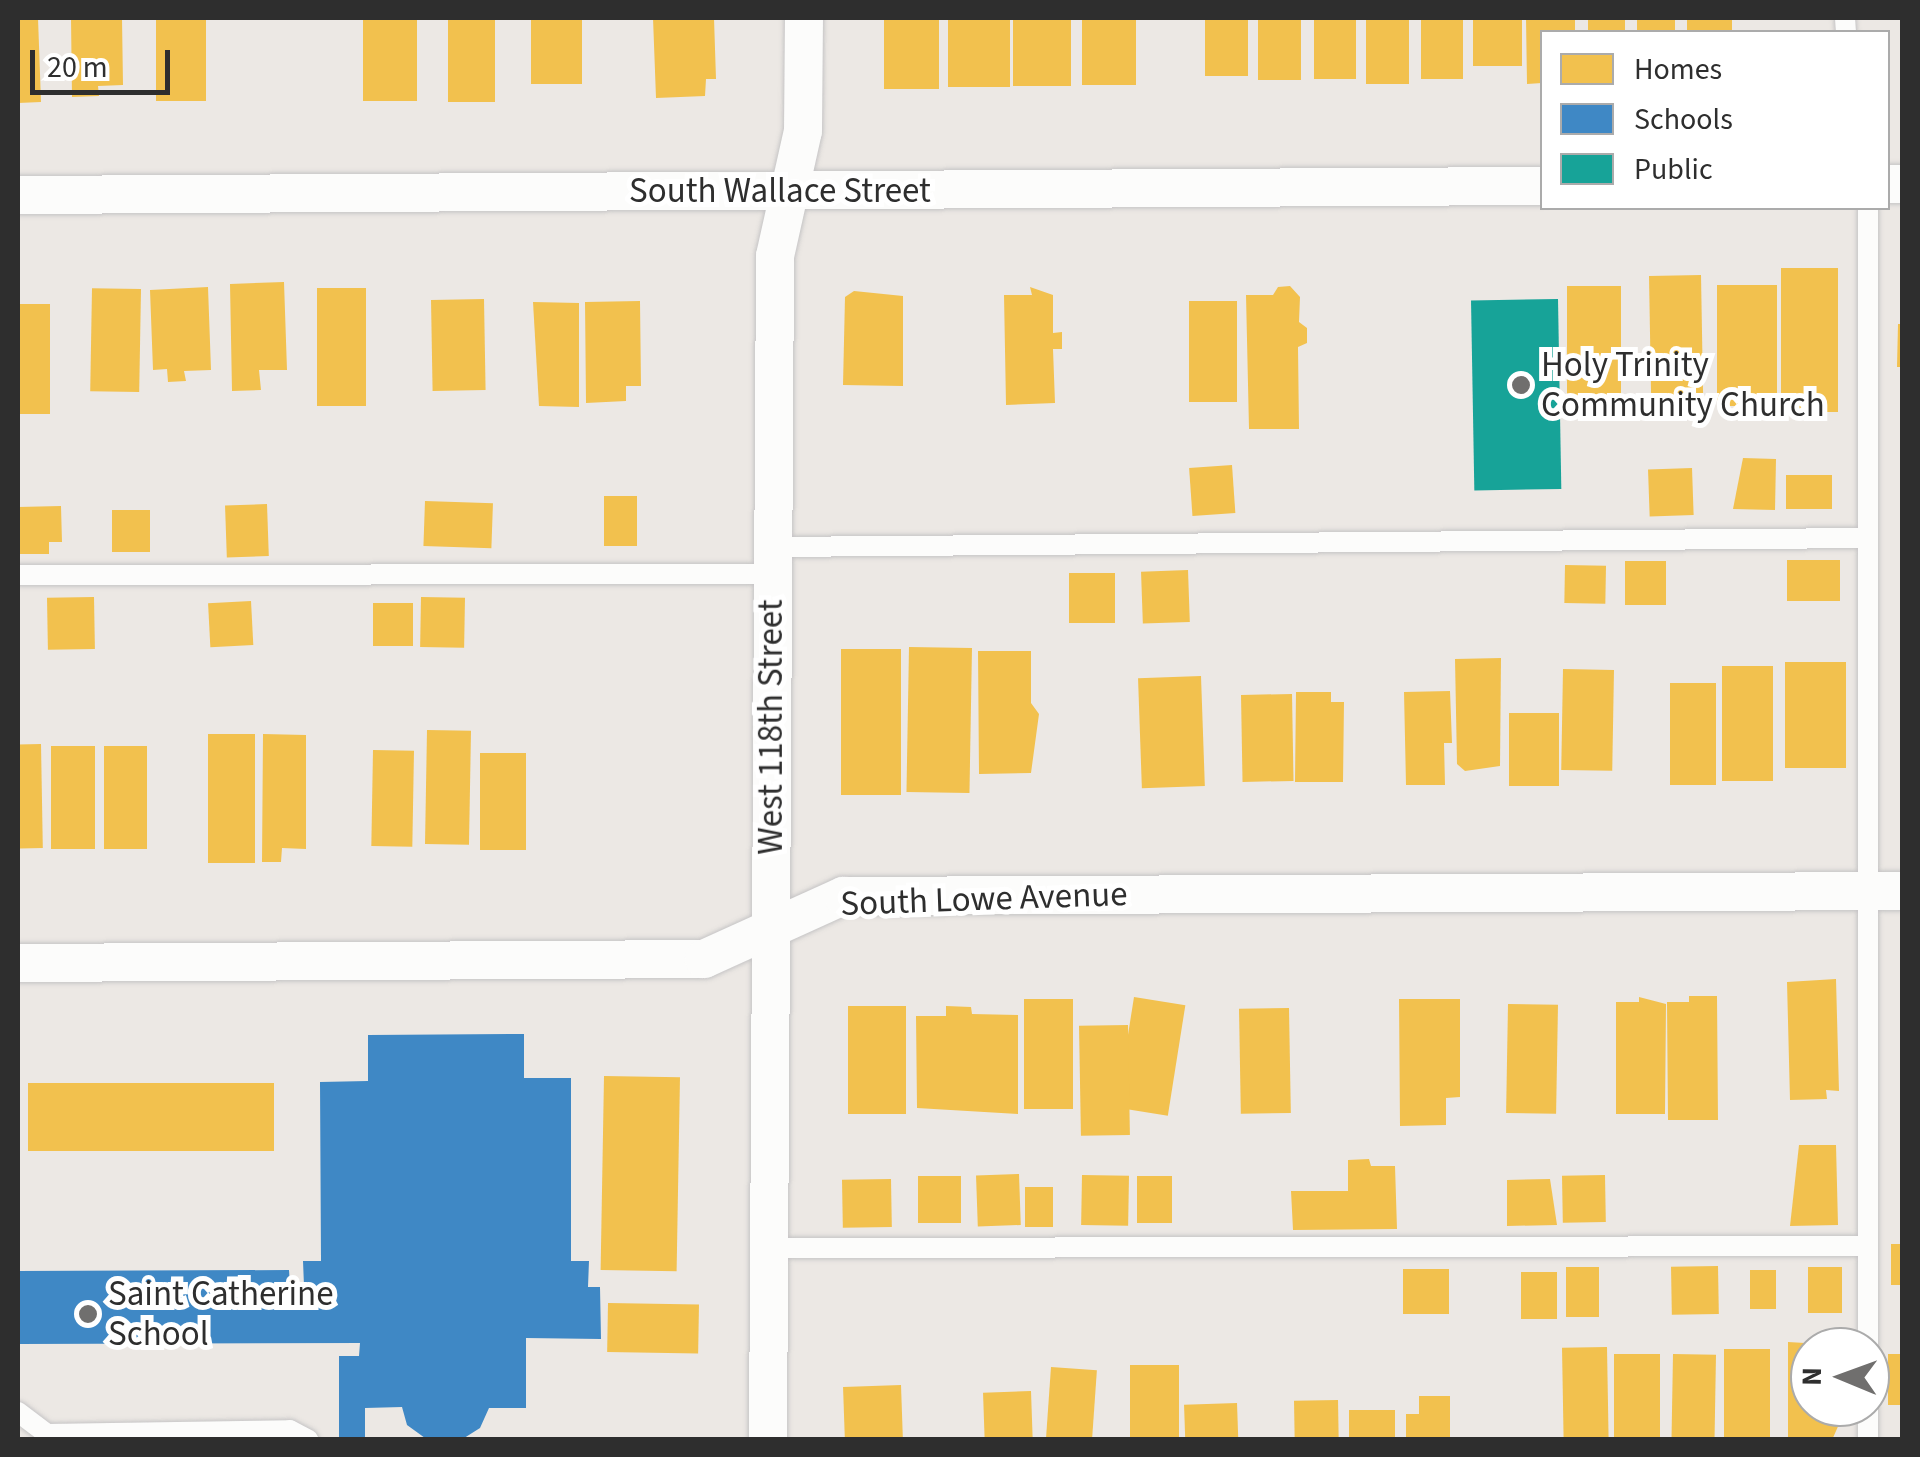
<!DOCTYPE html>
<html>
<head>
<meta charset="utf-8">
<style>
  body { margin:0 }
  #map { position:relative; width:1920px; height:1457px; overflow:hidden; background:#ece8e4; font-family:"Source Sans 3",sans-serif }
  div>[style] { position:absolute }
  .homes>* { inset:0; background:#f2c14e; transform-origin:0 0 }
  .schools>* { inset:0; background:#3f88c5 }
  .public>* { inset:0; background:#17a398; transform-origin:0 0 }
  .roads { filter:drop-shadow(0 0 2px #c5c4c5) drop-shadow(0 0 2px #c5c4c5) }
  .service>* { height:20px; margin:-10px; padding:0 10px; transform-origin:10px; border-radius:10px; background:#fcfcfb }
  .minor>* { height:38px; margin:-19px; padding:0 19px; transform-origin:19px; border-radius:19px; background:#fcfcfb }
  .dots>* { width:28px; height:28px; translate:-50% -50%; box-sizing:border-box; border:5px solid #fff; border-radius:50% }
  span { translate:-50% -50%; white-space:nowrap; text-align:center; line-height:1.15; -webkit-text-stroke:10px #fff; paint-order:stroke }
  .street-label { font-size:35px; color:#2e2e2e }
  .poi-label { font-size:35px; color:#2e2e2e }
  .left { translate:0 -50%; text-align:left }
  .frame { position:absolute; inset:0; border:20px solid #2e2e2e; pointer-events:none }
  .legend { position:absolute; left:1540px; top:30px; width:350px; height:180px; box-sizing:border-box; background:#fff; border:2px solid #ababab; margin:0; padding:12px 18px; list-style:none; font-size:30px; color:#2e2e2e }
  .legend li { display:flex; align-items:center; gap:20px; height:50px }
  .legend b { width:50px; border:2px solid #ababab }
  .north { position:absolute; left:1790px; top:1327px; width:100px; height:100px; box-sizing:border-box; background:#fff; border:2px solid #ababab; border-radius:50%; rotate:271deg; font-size:28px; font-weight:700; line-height:40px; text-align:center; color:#2e2e2e }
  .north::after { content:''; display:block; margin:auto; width:35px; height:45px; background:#706f6e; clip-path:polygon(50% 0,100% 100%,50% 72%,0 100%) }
  .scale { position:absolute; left:30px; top:50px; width:140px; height:45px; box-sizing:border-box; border:5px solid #2e2e2e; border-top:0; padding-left:12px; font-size:30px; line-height:35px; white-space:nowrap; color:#2e2e2e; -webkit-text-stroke:8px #fff; paint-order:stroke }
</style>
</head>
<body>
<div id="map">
  <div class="homes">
    <div style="clip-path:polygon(18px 18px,38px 18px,41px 102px,18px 103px)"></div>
    <div style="clip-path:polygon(71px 18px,122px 18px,123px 85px,98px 86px,99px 96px,72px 97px)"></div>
    <div style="left:156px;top:18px;width:50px;height:83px"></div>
    <div style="left:363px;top:18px;width:54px;height:83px"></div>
    <div style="left:448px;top:18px;width:47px;height:84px"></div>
    <div style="left:531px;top:18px;width:51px;height:66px"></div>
    <div style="clip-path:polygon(653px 18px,714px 18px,716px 79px,706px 79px,705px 96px,656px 98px)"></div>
    <div style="left:884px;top:18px;width:55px;height:71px"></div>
    <div style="left:948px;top:18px;width:62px;height:69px"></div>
    <div style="left:1013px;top:18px;width:58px;height:68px"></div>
    <div style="left:1082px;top:18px;width:54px;height:67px"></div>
    <div style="left:1205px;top:18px;width:43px;height:58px"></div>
    <div style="left:1258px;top:18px;width:43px;height:62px"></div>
    <div style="left:1314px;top:18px;width:42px;height:61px"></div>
    <div style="left:1366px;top:18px;width:43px;height:66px"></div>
    <div style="left:1421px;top:18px;width:42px;height:61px"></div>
    <div style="left:1473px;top:18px;width:49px;height:48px"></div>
    <div style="clip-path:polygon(1526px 18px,1575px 18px,1575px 32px,1542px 32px,1542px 83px,1527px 84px)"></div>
    <div style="left:1588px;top:18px;width:37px;height:14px"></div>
    <div style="left:1637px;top:18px;width:38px;height:14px"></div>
    <div style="left:1687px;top:18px;width:45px;height:14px"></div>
    <div style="left:1781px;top:268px;width:57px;height:144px"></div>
    <div style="left:1701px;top:275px;width:123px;height:52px;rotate:89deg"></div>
    <div style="clip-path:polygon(284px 282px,287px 370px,259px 370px,261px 390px,232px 391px,230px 284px)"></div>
    <div style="left:1717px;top:285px;width:60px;height:121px"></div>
    <div style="clip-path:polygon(1290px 286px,1300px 297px,1299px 322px,1307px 328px,1307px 343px,1298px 347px,1299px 429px,1249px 429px,1246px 295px,1273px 295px,1278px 287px)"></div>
    <div style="left:1567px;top:286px;width:54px;height:114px"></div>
    <div style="clip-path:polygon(208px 287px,211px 370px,184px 371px,186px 381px,168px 382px,167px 369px,153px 370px,150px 290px)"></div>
    <div style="clip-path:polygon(1030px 287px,1053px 295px,1053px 333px,1062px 332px,1062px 349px,1053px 349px,1055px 403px,1006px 405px,1004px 295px,1032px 295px)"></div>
    <div style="left:366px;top:288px;width:118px;height:49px;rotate:90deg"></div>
    <div style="left:141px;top:289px;width:103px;height:49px;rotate:91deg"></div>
    <div style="clip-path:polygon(854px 291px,903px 296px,903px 386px,843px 385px,845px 297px)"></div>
    <div style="left:484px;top:299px;width:91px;height:53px;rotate:89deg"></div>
    <div style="clip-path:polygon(640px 301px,641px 386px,626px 386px,626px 401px,586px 403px,585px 302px)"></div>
    <div style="left:1189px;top:301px;width:48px;height:101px"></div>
    <div style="clip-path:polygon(533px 302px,579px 303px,579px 407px,539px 406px)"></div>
    <div style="left:18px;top:304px;width:32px;height:110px"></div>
    <div style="clip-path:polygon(1898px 324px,1902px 324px,1902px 367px,1897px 367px)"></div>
    <div style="clip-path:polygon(1743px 458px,1776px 459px,1775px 510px,1733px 509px)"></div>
    <div style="left:1232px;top:465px;width:48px;height:43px;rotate:86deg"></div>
    <div style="left:1692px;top:468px;width:47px;height:44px;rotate:88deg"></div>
    <div style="left:1786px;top:475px;width:46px;height:34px"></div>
    <div style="left:604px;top:496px;width:33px;height:50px"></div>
    <div style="left:425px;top:501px;width:68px;height:45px;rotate:2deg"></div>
    <div style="left:267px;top:504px;width:52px;height:42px;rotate:88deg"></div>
    <div style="clip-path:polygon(61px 506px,62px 542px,49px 542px,49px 554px,18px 554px,18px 507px)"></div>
    <div style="left:112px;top:510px;width:38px;height:42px"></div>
    <div style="left:1787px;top:560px;width:53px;height:41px"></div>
    <div style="left:1625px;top:561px;width:41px;height:44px"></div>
    <div style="left:1565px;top:565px;width:41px;height:38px;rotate:1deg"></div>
    <div style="left:1188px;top:570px;width:52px;height:47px;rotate:88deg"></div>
    <div style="left:1115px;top:573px;width:50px;height:46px;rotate:90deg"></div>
    <div style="left:94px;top:597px;width:52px;height:47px;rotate:89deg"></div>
    <div style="left:421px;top:597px;width:44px;height:50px;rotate:1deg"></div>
    <div style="left:251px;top:601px;width:44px;height:43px;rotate:87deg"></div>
    <div style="left:373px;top:603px;width:40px;height:43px"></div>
    <div style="left:909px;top:647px;width:63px;height:145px;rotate:1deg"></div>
    <div style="left:901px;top:649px;width:146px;height:60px;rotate:90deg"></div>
    <div style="clip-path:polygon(978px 651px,1031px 651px,1031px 703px,1039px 714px,1031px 773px,979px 774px)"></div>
    <div style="clip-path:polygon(1501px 658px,1500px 766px,1465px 771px,1457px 764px,1455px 659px)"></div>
    <div style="left:1785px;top:662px;width:61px;height:106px"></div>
    <div style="left:1773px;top:666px;width:115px;height:51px;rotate:90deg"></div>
    <div style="left:1563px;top:669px;width:51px;height:101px;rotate:1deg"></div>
    <div style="left:1201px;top:676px;width:110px;height:63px;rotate:88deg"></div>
    <div style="left:1670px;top:683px;width:46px;height:102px"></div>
    <div style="clip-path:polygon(1450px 691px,1452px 743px,1444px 743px,1445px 785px,1406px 785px,1404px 692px)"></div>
    <div style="clip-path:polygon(1296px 692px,1331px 692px,1331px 702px,1344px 702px,1343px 782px,1295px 782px)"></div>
    <div style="left:1292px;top:694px;width:87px;height:51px;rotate:89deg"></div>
    <div style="left:1509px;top:713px;width:50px;height:73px"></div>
    <div style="left:427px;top:730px;width:44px;height:114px;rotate:1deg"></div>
    <div style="left:208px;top:734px;width:47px;height:129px"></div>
    <div style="clip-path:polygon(263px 734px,306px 735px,306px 849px,282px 848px,281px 862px,262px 862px)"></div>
    <div style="left:41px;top:744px;width:104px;height:23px;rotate:89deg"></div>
    <div style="left:51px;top:746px;width:44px;height:103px"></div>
    <div style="left:104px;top:746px;width:43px;height:103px"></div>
    <div style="left:373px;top:750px;width:41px;height:96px;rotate:1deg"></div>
    <div style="left:480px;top:753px;width:46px;height:97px"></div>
    <div style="clip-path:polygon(1836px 979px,1839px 1091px,1826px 1090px,1827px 1099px,1790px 1100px,1787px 982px)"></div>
    <div style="clip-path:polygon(1689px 996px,1717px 996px,1718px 1120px,1668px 1120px,1667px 1002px,1689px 1002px)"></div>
    <div style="left:1134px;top:997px;width:52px;height:112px;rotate:9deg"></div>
    <div style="clip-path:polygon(1639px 997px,1666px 1004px,1665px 1114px,1616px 1114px,1616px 1002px,1639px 1002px)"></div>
    <div style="left:1024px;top:999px;width:49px;height:110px"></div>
    <div style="clip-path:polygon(1399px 999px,1460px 999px,1460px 1097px,1446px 1098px,1446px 1125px,1400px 1126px)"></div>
    <div style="left:1508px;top:1004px;width:50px;height:109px;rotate:1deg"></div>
    <div style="left:848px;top:1006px;width:58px;height:108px"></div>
    <div style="clip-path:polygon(946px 1006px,971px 1007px,972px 1014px,1018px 1015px,1018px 1114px,917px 1108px,916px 1016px,946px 1016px)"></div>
    <div style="left:1289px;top:1008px;width:105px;height:50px;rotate:89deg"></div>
    <div style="left:1128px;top:1025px;width:110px;height:49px;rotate:89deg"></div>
    <div style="left:604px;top:1076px;width:76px;height:194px;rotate:1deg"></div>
    <div style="left:274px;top:1083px;width:68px;height:246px;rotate:90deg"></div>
    <div style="clip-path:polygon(1799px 1145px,1836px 1145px,1838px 1225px,1790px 1226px)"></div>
    <div style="clip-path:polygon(1369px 1159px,1371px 1166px,1395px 1166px,1397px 1229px,1293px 1230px,1291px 1191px,1348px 1191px,1348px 1160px)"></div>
    <div style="left:1019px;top:1174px;width:51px;height:43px;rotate:88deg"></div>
    <div style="left:1082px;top:1175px;width:47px;height:50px;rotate:1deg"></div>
    <div style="left:1605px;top:1175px;width:47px;height:43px;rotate:89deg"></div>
    <div style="left:961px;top:1176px;width:47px;height:43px;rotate:90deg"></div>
    <div style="left:1137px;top:1176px;width:35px;height:47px"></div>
    <div style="left:891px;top:1179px;width:48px;height:49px;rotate:89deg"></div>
    <div style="clip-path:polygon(1550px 1179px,1557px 1225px,1507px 1226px,1507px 1180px)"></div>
    <div style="left:1025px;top:1187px;width:28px;height:40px"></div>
    <div style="left:1891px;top:1244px;width:11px;height:41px"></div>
    <div style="left:1718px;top:1266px;width:48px;height:47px;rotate:89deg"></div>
    <div style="left:1566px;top:1267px;width:33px;height:50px"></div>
    <div style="left:1808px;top:1267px;width:34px;height:46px"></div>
    <div style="left:1403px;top:1269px;width:46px;height:45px"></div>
    <div style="left:1776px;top:1270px;width:39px;height:26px;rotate:90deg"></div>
    <div style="left:1521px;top:1272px;width:36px;height:47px"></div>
    <div style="left:608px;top:1303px;width:91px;height:49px;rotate:1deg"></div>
    <div style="clip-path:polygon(1788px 1342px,1822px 1344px,1810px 1347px,1810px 1407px,1837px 1411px,1840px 1422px,1832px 1440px,1788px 1440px)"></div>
    <div style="left:1607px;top:1347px;width:93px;height:45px;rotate:89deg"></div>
    <div style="left:1724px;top:1349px;width:46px;height:91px"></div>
    <div style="left:1614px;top:1354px;width:46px;height:86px"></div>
    <div style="left:1673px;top:1354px;width:43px;height:86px;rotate:1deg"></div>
    <div style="left:1888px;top:1354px;width:14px;height:51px"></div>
    <div style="left:1179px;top:1365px;width:75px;height:49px;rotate:90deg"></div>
    <div style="left:1051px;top:1367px;width:46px;height:73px;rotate:4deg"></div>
    <div style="left:901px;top:1385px;width:55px;height:58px;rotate:88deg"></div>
    <div style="left:1031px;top:1391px;width:49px;height:48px;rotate:88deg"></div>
    <div style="clip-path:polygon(1419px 1396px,1450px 1396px,1450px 1440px,1406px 1440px,1406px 1414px,1419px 1414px)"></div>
    <div style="left:1338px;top:1400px;width:40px;height:44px;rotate:89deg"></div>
    <div style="left:1237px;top:1403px;width:37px;height:53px;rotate:88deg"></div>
    <div style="left:1349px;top:1410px;width:46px;height:30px"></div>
  </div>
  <div class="schools">
    <div style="clip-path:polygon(524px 1034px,524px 1078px,571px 1078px,571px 1261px,589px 1261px,588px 1287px,600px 1287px,601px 1339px,526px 1338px,526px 1408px,489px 1408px,480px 1428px,461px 1440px,425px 1438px,407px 1425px,402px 1407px,365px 1408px,365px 1440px,339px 1440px,339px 1356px,359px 1356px,360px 1343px,18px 1344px,18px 1271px,289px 1270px,290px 1286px,304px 1286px,303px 1261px,321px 1261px,320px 1082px,368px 1081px,368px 1035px)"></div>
  </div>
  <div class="public">
    <div style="left:1558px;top:299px;width:190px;height:87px;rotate:89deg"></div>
  </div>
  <div class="roads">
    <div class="service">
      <div style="left:1845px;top:18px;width:14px;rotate:86deg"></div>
      <div style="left:771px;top:547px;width:1097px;rotate:-0.47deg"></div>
      <div style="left:18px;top:575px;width:753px;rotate:-0.08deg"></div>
      <div style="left:769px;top:1248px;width:1099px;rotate:-0.1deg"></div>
      <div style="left:1868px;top:1347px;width:1139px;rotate:-90deg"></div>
      <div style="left:18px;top:1412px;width:36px;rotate:37deg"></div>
      <div style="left:47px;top:1434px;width:243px;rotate:-0.9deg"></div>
      <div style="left:290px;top:1430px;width:21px;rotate:28deg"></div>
      <div style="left:1868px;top:1440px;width:33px;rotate:-90deg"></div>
    </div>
    <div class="minor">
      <div style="left:1888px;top:184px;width:14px"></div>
      <div style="left:18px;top:195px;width:1524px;rotate:-0.34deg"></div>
      <div style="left:18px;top:963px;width:686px;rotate:-0.33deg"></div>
      <div style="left:704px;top:959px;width:153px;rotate:-24.4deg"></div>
      <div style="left:843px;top:896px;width:1059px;rotate:-0.27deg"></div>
      <div style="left:768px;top:1440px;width:1184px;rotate:-89.66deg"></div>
      <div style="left:775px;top:256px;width:128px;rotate:-77.4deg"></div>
      <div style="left:803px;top:131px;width:113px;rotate:-89.5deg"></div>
    </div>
  </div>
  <div class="dots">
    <div style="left:1521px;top:385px;background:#706f6e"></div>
    <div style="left:88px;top:1314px;background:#706f6e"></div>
  </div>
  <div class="street-label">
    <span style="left:780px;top:191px">South Wallace Street</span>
    <span style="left:771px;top:727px;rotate:-90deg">West 118th Street</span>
    <span style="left:984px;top:899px;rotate:-2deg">South Lowe Avenue</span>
  </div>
  <div class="poi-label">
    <span class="left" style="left:1541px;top:385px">Holy Trinity<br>Community Church</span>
    <span class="left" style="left:108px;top:1314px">Saint Catherine<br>School</span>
  </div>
  <div class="frame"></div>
  <ul class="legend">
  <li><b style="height:28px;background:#f2c14e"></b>Homes</li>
  <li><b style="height:28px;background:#3f88c5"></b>Schools</li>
  <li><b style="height:28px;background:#17a398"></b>Public</li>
  </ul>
  <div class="north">N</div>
  <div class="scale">20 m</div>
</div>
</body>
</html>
